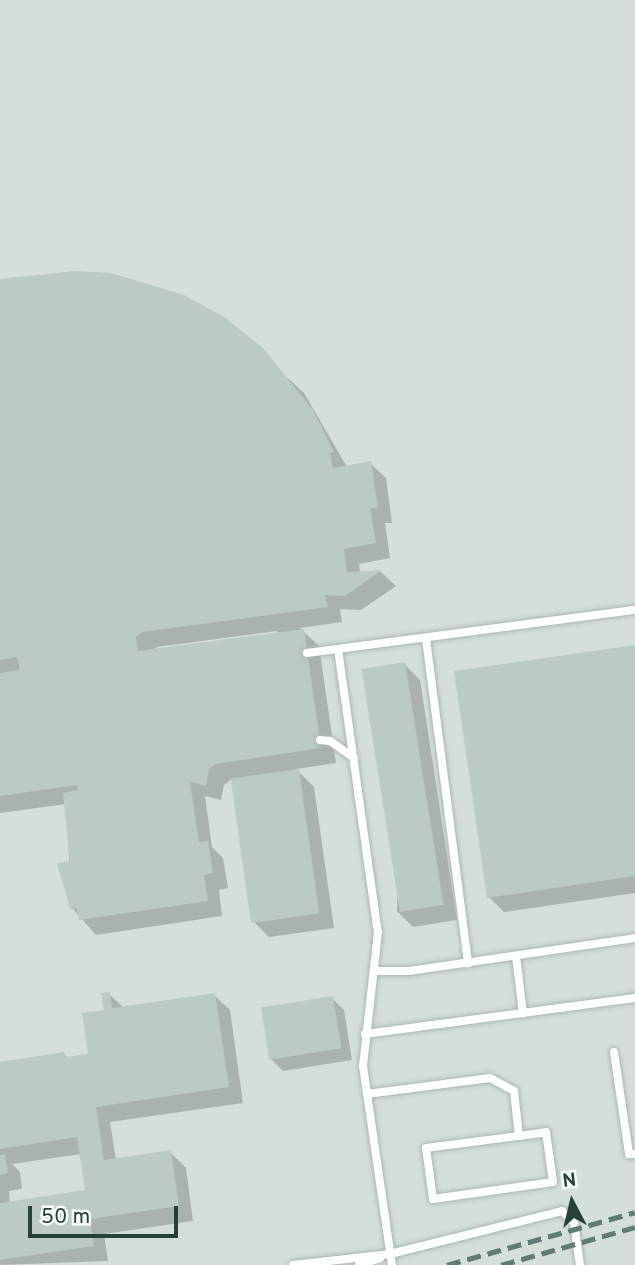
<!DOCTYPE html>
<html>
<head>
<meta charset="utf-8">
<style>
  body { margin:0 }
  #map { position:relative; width:635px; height:1265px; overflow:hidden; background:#e6efeb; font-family:Overpass,sans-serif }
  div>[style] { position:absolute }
  .built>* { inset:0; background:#d4dfda; transform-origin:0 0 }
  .shadow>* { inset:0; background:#0003 }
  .building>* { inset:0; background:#bbcac4; transform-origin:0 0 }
  .roads { filter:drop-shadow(0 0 2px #a8b8b2) drop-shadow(0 0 2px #a8b8b2) }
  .lane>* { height:8px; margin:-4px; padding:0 4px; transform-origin:4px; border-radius:4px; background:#fff }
  .rail>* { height:5px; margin-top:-2.5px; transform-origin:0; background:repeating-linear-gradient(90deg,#5f7d75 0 14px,transparent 0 21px) }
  span { translate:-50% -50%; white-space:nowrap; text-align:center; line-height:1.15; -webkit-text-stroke:6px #f7fbf9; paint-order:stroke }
  .north { position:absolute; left:537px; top:1167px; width:70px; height:70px; -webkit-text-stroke:5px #f7fbf9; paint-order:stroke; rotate:353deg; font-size:19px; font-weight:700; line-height:28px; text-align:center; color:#24423a }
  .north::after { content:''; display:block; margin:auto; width:24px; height:32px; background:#24423a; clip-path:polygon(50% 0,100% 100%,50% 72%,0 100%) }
  .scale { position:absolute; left:28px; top:1206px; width:150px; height:32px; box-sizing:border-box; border:4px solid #24423a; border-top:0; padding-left:9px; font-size:21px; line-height:24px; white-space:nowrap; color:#24423a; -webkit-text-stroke:5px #f7fbf9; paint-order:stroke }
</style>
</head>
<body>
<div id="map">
  <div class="built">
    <div style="left:0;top:0;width:635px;height:1265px"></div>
  </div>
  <div class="shadow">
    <div style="clip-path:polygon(evenodd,74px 272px,223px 318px,304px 393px,347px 467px,370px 463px,386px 478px,392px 523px,385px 523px,390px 558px,359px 564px,360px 573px,381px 572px,396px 586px,361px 610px,340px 609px,342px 622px,300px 628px,319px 646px,336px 763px,296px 769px,314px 787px,334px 928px,269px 937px,254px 922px,233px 778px,224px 785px,221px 800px,205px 796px,212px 847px,223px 858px,228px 888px,219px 890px,222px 916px,96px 935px,72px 908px,66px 804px,0 813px,0 281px,74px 272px,277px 631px,278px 634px,152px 651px,157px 647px,277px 631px)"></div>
    <div style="clip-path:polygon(635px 646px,635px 893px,504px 912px,489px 897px)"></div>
    <div style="clip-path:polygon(404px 664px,420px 680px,457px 920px,413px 927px,397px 911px)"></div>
    <div style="clip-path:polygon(evenodd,109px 994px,124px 1008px,214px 995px,230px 1010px,243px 1103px,110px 1122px,116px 1160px,170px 1152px,186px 1168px,193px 1221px,104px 1234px,108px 1261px,0 1265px,0 1064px,64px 1054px,68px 1059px,90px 1056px,109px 994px,81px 1154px,87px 1192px,10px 1203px,9px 1191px,22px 1189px,20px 1172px,12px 1164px,81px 1154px)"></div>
    <div style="clip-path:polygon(332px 998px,344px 1010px,352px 1060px,283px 1071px,271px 1059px)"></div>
  </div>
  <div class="building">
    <div style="clip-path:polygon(74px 271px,111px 273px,184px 295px,224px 317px,263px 348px,313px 410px,334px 452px,330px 453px,333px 468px,371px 461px,378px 508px,370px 508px,376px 543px,344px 549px,347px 572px,382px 570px,345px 596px,325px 595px,328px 607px,142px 632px,136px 637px,138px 651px,304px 629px,321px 748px,216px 764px,209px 769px,206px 786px,190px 782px,199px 842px,208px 841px,213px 873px,204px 875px,208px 901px,79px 920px,77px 908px,70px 909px,57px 863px,70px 861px,63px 793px,78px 790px,77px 785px,0 796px,0 673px,20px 670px,17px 657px,0 660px,0 279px)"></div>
    <div style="clip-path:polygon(635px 645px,635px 876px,487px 898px,454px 671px)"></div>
    <div style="left:405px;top:662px;width:246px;height:44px;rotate:81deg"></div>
    <div style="left:299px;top:769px;width:146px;height:69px;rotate:82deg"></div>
    <div style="clip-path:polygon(110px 992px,112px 1008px,215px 993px,229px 1087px,96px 1107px,104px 1160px,171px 1150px,179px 1206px,90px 1219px,94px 1246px,0 1260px,0 1203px,85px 1190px,77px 1137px,0 1149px,0 1062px,64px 1052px,65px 1057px,88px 1054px,82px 1013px,104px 1010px,101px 993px)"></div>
    <div style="left:333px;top:996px;width:53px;height:73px;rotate:81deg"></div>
    <div style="clip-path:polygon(5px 1154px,8px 1173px,0 1175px,0 1155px)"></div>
  </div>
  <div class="roads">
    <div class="lane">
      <div style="left:426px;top:639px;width:327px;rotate:82.6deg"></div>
      <div style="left:338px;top:649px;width:286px;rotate:82deg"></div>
      <div style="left:378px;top:932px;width:135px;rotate:96.4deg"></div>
      <div style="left:363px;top:1066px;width:201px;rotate:81.7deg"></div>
      <div style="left:307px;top:653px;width:331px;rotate:-7.5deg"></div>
      <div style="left:320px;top:740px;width:10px;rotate:6deg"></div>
      <div style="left:330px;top:741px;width:29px;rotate:35deg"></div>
      <div style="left:516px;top:956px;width:58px;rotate:83.1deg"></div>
      <div style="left:375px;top:971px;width:34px"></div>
      <div style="left:409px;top:971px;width:228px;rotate:-8.3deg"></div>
      <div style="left:365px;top:1034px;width:272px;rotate:-7.6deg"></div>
      <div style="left:614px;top:1052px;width:103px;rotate:81.6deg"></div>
      <div style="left:629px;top:1154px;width:6px"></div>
      <div style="left:367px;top:1094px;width:124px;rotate:-7.4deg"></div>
      <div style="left:490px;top:1078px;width:27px;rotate:28deg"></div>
      <div style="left:514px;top:1091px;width:45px;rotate:83.7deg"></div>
      <div style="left:519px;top:1136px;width:27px;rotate:-8deg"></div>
      <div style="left:546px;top:1132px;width:50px;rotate:82deg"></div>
      <div style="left:553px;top:1182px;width:121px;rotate:171.9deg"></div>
      <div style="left:433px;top:1199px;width:51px;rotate:-97.8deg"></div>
      <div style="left:426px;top:1148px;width:94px;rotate:-7.4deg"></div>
      <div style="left:293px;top:1265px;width:98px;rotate:-6.5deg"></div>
      <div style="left:390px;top:1254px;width:177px;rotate:-14deg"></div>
      <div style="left:562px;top:1211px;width:17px;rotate:45deg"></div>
      <div style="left:574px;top:1223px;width:42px;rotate:81.9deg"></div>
      <div style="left:359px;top:1265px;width:22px;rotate:-18deg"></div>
    </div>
  </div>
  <div class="rail">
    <div style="left:447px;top:1265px;width:195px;rotate:-15.7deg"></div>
    <div style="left:501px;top:1265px;width:139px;rotate:-15.8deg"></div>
  </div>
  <div class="north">N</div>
  <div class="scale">50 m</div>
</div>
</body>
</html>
